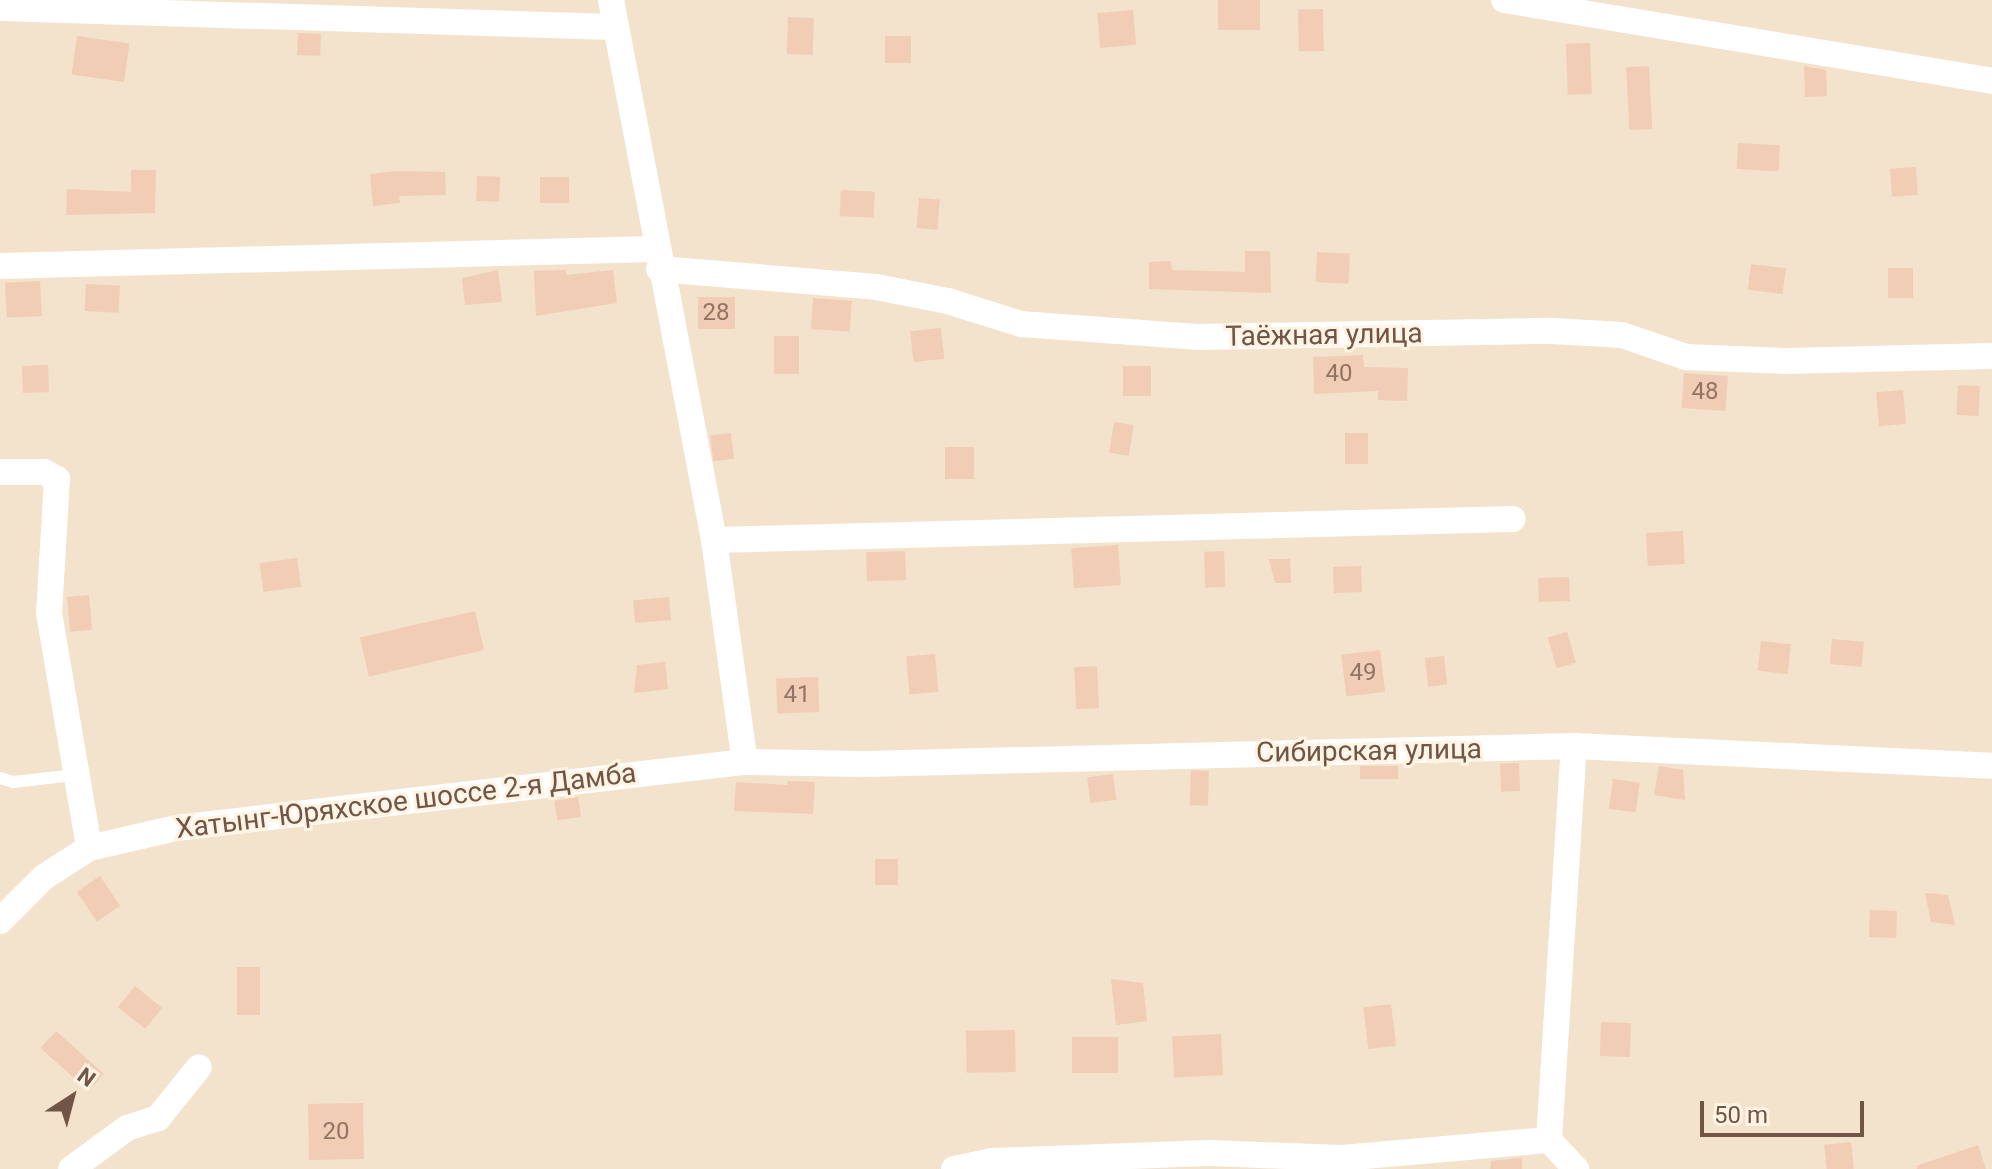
<!DOCTYPE html>
<html>
<head>
<meta charset="utf-8">
<style>
  body { margin:0 }
  #map { position:relative; width:1992px; height:1169px; overflow:hidden; background:#fcf0de; font-family:Roboto,sans-serif }
  div>[style] { position:absolute }
  .residential>* { inset:0; background:#f3e2cc; transform-origin:0 0 }
  .building>* { inset:0; background:#f1cdb6; transform-origin:0 0 }
  .lane>* { height:12px; margin:-6px; padding:0 6px; transform-origin:6px; border-radius:6px; background:#fff }
  .street>* { height:26px; margin:-13px; padding:0 13px; transform-origin:13px; border-radius:13px; background:#fff }
  span { translate:-50% -50%; white-space:nowrap; text-align:center; line-height:1.15; -webkit-text-stroke:6px #fff4e4; paint-order:stroke }
  .number-label { font-size:24px; color:#917463 }
  .number-label span { -webkit-text-stroke-width:0 }
  .street-label { font-size:28px; color:#715647 }
  .north { position:absolute; left:32px; top:1057px; width:80px; height:80px; -webkit-text-stroke:6px #fff4e4; paint-order:stroke; rotate:36deg; font-size:22px; font-weight:700; line-height:32px; text-align:center; color:#715647 }
  .north::after { content:''; display:block; margin:auto; width:28px; height:36px; background:#715647; clip-path:polygon(50% 0,100% 100%,50% 72%,0 100%) }
  .scale { position:absolute; left:1700px; top:1101px; width:164px; height:36px; box-sizing:border-box; border:4px solid #715647; border-top:0; padding-left:10px; font-size:24px; line-height:28px; white-space:nowrap; color:#715647; -webkit-text-stroke:6px #fff4e4; paint-order:stroke }
</style>
</head>
<body>
<div id="map">
  <div class="residential">
    <div style="left:0;top:0;width:1992px;height:1169px"></div>
  </div>
  <div class="building">
    <div style="left:1218px;top:0;width:42px;height:30px"></div>
    <div style="left:1323px;top:9px;width:42px;height:25px;rotate:89deg"></div>
    <div style="left:1133px;top:10px;width:35px;height:36px;rotate:85deg"></div>
    <div style="left:788px;top:17px;width:26px;height:37px;rotate:2deg"></div>
    <div style="left:298px;top:33px;width:23px;height:22px;rotate:2deg"></div>
    <div style="left:77px;top:36px;width:53px;height:39px;rotate:8deg"></div>
    <div style="left:911px;top:36px;width:27px;height:26px;rotate:90deg"></div>
    <div style="left:1590px;top:43px;width:51px;height:24px;rotate:88deg"></div>
    <div style="left:1649px;top:66px;width:63px;height:23px;rotate:87deg"></div>
    <div style="clip-path:polygon(1804px 66px,1826px 70px,1827px 96px,1805px 97px)"></div>
    <div style="left:1738px;top:143px;width:42px;height:26px;rotate:3deg"></div>
    <div style="left:1916px;top:167px;width:28px;height:26px;rotate:86deg"></div>
    <div style="clip-path:polygon(131px 170px,156px 170px,155px 213px,66px 215px,67px 189px,131px 192px)"></div>
    <div style="clip-path:polygon(397px 171px,445px 172px,446px 195px,399px 196px,400px 203px,373px 206px,370px 174px)"></div>
    <div style="left:477px;top:176px;width:23px;height:25px;rotate:2deg"></div>
    <div style="left:540px;top:177px;width:29px;height:26px"></div>
    <div style="left:841px;top:190px;width:34px;height:26px;rotate:3deg"></div>
    <div style="left:919px;top:198px;width:21px;height:30px;rotate:5deg"></div>
    <div style="clip-path:polygon(1245px 251px,1270px 251px,1271px 293px,1149px 289px,1149px 262px,1171px 261px,1172px 270px,1245px 272px)"></div>
    <div style="left:1317px;top:252px;width:33px;height:30px;rotate:3deg"></div>
    <div style="left:1751px;top:264px;width:35px;height:26px;rotate:7deg"></div>
    <div style="left:1888px;top:268px;width:25px;height:30px"></div>
    <div style="clip-path:polygon(498px 270px,502px 302px,465px 305px,462px 278px)"></div>
    <div style="clip-path:polygon(566px 270px,566px 275px,613px 270px,617px 303px,536px 316px,534px 271px)"></div>
    <div style="left:40px;top:281px;width:35px;height:35px;rotate:87deg"></div>
    <div style="left:86px;top:284px;width:34px;height:27px;rotate:3deg"></div>
    <div style="left:698px;top:297px;width:37px;height:32px"></div>
    <div style="left:813px;top:298px;width:39px;height:31px;rotate:4deg"></div>
    <div style="left:941px;top:328px;width:31px;height:31px;rotate:84deg"></div>
    <div style="left:774px;top:336px;width:25px;height:38px"></div>
    <div style="clip-path:polygon(1363px 355px,1364px 367px,1408px 368px,1407px 401px,1378px 400px,1378px 391px,1314px 394px,1313px 357px)"></div>
    <div style="left:48px;top:365px;width:27px;height:26px;rotate:88deg"></div>
    <div style="left:1123px;top:366px;width:28px;height:30px"></div>
    <div style="left:1684px;top:373px;width:44px;height:35px;rotate:4deg"></div>
    <div style="left:1958px;top:385px;width:22px;height:30px;rotate:3deg"></div>
    <div style="left:1903px;top:390px;width:34px;height:27px;rotate:85deg"></div>
    <div style="left:1114px;top:422px;width:20px;height:31px;rotate:9deg"></div>
    <div style="left:731px;top:433px;width:26px;height:21px;rotate:83deg"></div>
    <div style="left:1345px;top:433px;width:23px;height:31px"></div>
    <div style="left:945px;top:447px;width:29px;height:32px"></div>
    <div style="left:1683px;top:531px;width:33px;height:37px;rotate:87deg"></div>
    <div style="left:1118px;top:545px;width:40px;height:47px;rotate:86deg"></div>
    <div style="left:905px;top:551px;width:29px;height:39px;rotate:88deg"></div>
    <div style="left:1224px;top:551px;width:36px;height:20px;rotate:88deg"></div>
    <div style="left:297px;top:558px;width:29px;height:38px;rotate:82deg"></div>
    <div style="clip-path:polygon(1269px 559px,1290px 559px,1291px 583px,1275px 583px)"></div>
    <div style="left:1361px;top:566px;width:26px;height:28px;rotate:88deg"></div>
    <div style="left:1569px;top:577px;width:24px;height:31px;rotate:88deg"></div>
    <div style="left:89px;top:595px;width:35px;height:22px;rotate:85deg"></div>
    <div style="left:669px;top:597px;width:23px;height:36px;rotate:85deg"></div>
    <div style="left:475px;top:611px;width:40px;height:118px;rotate:77deg"></div>
    <div style="left:1567px;top:632px;width:32px;height:20px;rotate:74deg"></div>
    <div style="left:1832px;top:639px;width:32px;height:25px;rotate:5deg"></div>
    <div style="left:1761px;top:641px;width:30px;height:30px;rotate:6deg"></div>
    <div style="left:1380px;top:650px;width:42px;height:39px;rotate:83deg"></div>
    <div style="left:935px;top:654px;width:38px;height:29px;rotate:85deg"></div>
    <div style="left:1444px;top:656px;width:29px;height:19px;rotate:84deg"></div>
    <div style="clip-path:polygon(665px 662px,668px 689px,634px 693px,637px 665px)"></div>
    <div style="left:1097px;top:666px;width:42px;height:23px;rotate:87deg"></div>
    <div style="left:818px;top:677px;width:35px;height:42px;rotate:88deg"></div>
    <div style="left:1519px;top:763px;width:28px;height:19px;rotate:88deg"></div>
    <div style="left:1398px;top:766px;width:13px;height:38px;rotate:90deg"></div>
    <div style="clip-path:polygon(1659px 766px,1683px 770px,1685px 800px,1654px 795px)"></div>
    <div style="left:1209px;top:771px;width:35px;height:18px;rotate:92deg"></div>
    <div style="left:1113px;top:774px;width:26px;height:26px;rotate:83deg"></div>
    <div style="left:1613px;top:779px;width:27px;height:30px;rotate:8deg"></div>
    <div style="clip-path:polygon(788px 781px,815px 782px,813px 814px,734px 811px,736px 782px,787px 785px)"></div>
    <div style="left:578px;top:797px;width:20px;height:24px;rotate:81deg"></div>
    <div style="left:875px;top:859px;width:23px;height:26px"></div>
    <div style="left:100px;top:876px;width:36px;height:28px;rotate:56deg"></div>
    <div style="clip-path:polygon(1925px 893px,1948px 895px,1955px 925px,1931px 922px)"></div>
    <div style="left:1870px;top:910px;width:27px;height:27px;rotate:2deg"></div>
    <div style="left:237px;top:967px;width:23px;height:48px"></div>
    <div style="clip-path:polygon(1111px 979px,1143px 983px,1147px 1021px,1116px 1025px)"></div>
    <div style="left:135px;top:986px;width:35px;height:27px;rotate:39deg"></div>
    <div style="left:1391px;top:1004px;width:42px;height:28px;rotate:83deg"></div>
    <div style="left:1601px;top:1022px;width:30px;height:34px;rotate:2deg"></div>
    <div style="left:1015px;top:1030px;width:42px;height:49px;rotate:89deg"></div>
    <div style="left:56px;top:1031px;width:64px;height:23px;rotate:42deg"></div>
    <div style="left:1221px;top:1034px;width:41px;height:49px;rotate:87deg"></div>
    <div style="left:1118px;top:1037px;width:36px;height:46px;rotate:90deg"></div>
    <div style="left:363px;top:1103px;width:56px;height:55px;rotate:89deg"></div>
    <div style="left:1851px;top:1142px;width:27px;height:27px;rotate:84deg"></div>
    <div style="clip-path:polygon(1978px 1145px,1986px 1169px,1917px 1169px,1916px 1166px)"></div>
    <div style="clip-path:polygon(1522px 1158px,1522px 1169px,1490px 1169px,1491px 1161px)"></div>
  </div>
  <div class="lane">
    <div style="left:0;top:778px;width:14px;rotate:17deg"></div>
    <div style="left:13px;top:782px;width:61px;rotate:-6.5deg"></div>
  </div>
  <div class="street">
    <div style="left:611px;top:0;width:550px;rotate:79.2deg"></div>
    <div style="left:714px;top:540px;width:224px;rotate:82.1deg"></div>
    <div style="left:1504px;top:0;width:495px;rotate:9.4deg"></div>
    <div style="left:0;top:8px;width:614px;rotate:1.77deg"></div>
    <div style="left:0;top:266px;width:655px;rotate:-1.49deg"></div>
    <div style="left:659px;top:269px;width:218px;rotate:4.7deg"></div>
    <div style="left:876px;top:287px;width:73px;rotate:11deg"></div>
    <div style="left:948px;top:301px;width:77px;rotate:17.5deg"></div>
    <div style="left:1021px;top:324px;width:176px;rotate:4.2deg"></div>
    <div style="left:1197px;top:337px;width:356px;rotate:-1deg"></div>
    <div style="left:1553px;top:331px;width:69px;rotate:3.3deg"></div>
    <div style="left:1622px;top:335px;width:68px;rotate:19deg"></div>
    <div style="left:1686px;top:357px;width:98px;rotate:2.3deg"></div>
    <div style="left:1784px;top:361px;width:208px;rotate:-1.4deg"></div>
    <div style="left:0;top:472px;width:44px"></div>
    <div style="left:44px;top:472px;width:15px;rotate:28deg"></div>
    <div style="left:57px;top:479px;width:134px;rotate:93.4deg"></div>
    <div style="left:49px;top:613px;width:238px;rotate:80.3deg"></div>
    <div style="left:714px;top:540px;width:799px;rotate:-1.51deg"></div>
    <div style="left:0;top:921px;width:62px;rotate:-45deg"></div>
    <div style="left:44px;top:877px;width:54px;rotate:-32.8deg"></div>
    <div style="left:89px;top:848px;width:89px;rotate:-12.9deg"></div>
    <div style="left:176px;top:828px;width:573px;rotate:-6.62deg"></div>
    <div style="left:745px;top:762px;width:120px;rotate:1deg"></div>
    <div style="left:865px;top:764px;width:709px;rotate:-1.45deg"></div>
    <div style="left:1574px;top:746px;width:418px;rotate:2.7deg"></div>
    <div style="left:1549px;top:1140px;width:395px;rotate:-86.4deg"></div>
    <div style="left:71px;top:1169px;width:69px;rotate:-36.2deg"></div>
    <div style="left:127px;top:1128px;width:33px;rotate:-18deg"></div>
    <div style="left:158px;top:1118px;width:65px;rotate:-51.2deg"></div>
    <div style="left:954px;top:1169px;width:40px;rotate:-12deg"></div>
    <div style="left:993px;top:1161px;width:216px;rotate:-2.1deg"></div>
    <div style="left:1209px;top:1153px;width:133px;rotate:2.2deg"></div>
    <div style="left:1342px;top:1158px;width:208px;rotate:-5deg"></div>
    <div style="left:1549px;top:1140px;width:40px;rotate:47deg"></div>
  </div>
  <div class="number-label">
    <span style="left:716px;top:313px">28</span>
    <span style="left:1339px;top:374px">40</span>
    <span style="left:1705px;top:392px">48</span>
    <span style="left:1363px;top:673px">49</span>
    <span style="left:797px;top:695px">41</span>
    <span style="left:336px;top:1132px">20</span>
  </div>
  <div class="street-label">
    <span style="left:1324px;top:335px;rotate:-1deg">Таёжная улица</span>
    <span style="left:1369px;top:751px;rotate:-1deg">Сибирская улица</span>
    <span style="left:406px;top:801px;rotate:-7deg">Хатынг-Юряхское шоссе 2-я Дамба</span>
  </div>
  <div class="north">N</div>
  <div class="scale">50 m</div>
</div>
</body>
</html>
